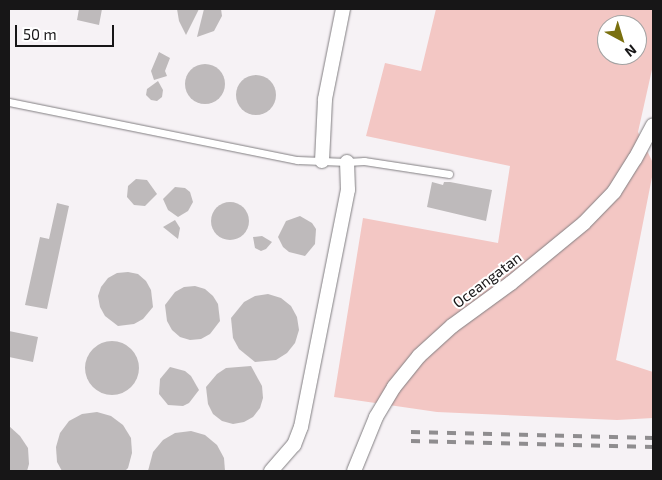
<!DOCTYPE html>
<html>
<head>
<meta charset="utf-8">
<style>
  body { margin:0 }
  #map { position:relative; width:662px; height:480px; overflow:hidden; background:#f6f2f5; font-family:"Exo 2",sans-serif }
  div>[style] { position:absolute }
  .green>* { inset:0; background:#f3c7c4 }
  .building>* { inset:0; background:#bebabb }
  .round { border-radius:50% }
  .roads { filter:drop-shadow(0 0 1px #817e81) drop-shadow(0 0 1px #817e81) }
  .lane>* { height:7px; margin:-3.5px; padding:0 3.5px; transform-origin:3.5px; border-radius:3.5px; background:#fff }
  .street>* { height:14px; margin:-7px; padding:0 7px; transform-origin:7px; border-radius:7px; background:#fff }
  .rail>* { height:4px; margin-top:-2px; transform-origin:0; background:repeating-linear-gradient(90deg,#8f8d8f 0 9px,transparent 0 18px) }
  span { translate:-50% -50%; white-space:nowrap; text-align:center; line-height:1.15; -webkit-text-stroke:4px #fff; paint-order:stroke }
  .street-label { font-size:15px; color:#171617 }
  .frame { position:absolute; inset:0; border:10px solid #171617; pointer-events:none }
  .north { position:absolute; left:597px; top:15px; width:50px; height:50px; box-sizing:border-box; background:#fff; border:1px solid #a2a2a2; border-radius:50%; rotate:141deg; font-size:14px; font-weight:700; line-height:20px; text-align:center; color:#171617 }
  .north::after { content:''; display:block; margin:auto; width:18px; height:22px; background:#7a700f; clip-path:polygon(50% 0,100% 100%,50% 72%,0 100%) }
  .scale { position:absolute; left:15px; top:25px; width:99px; height:22px; box-sizing:border-box; border:2px solid #171617; border-top:0; padding-left:6px; font-size:15px; line-height:18px; white-space:nowrap; color:#171617; -webkit-text-stroke:4px #fff; paint-order:stroke }
</style>
</head>
<body>
<div id="map">
  <div class="green">
    <div style="clip-path:polygon(evenodd,436px 9px,653px 9px,653px 65px,638px 132px,653px 163px,653px 172px,616px 360px,653px 372px,653px 418px,617px 420px,437px 412px,334px 397px,363px 218px,498px 243px,510px 166px,366px 136px,385px 63px,421px 71px,436px 9px,607px 25px,637px 25px,637px 55px,607px 55px,607px 25px)"></div>
  </div>
  <div class="building">
    <div style="clip-path:polygon(79px 9px,102px 9px,99px 25px,77px 20px)"></div>
    <div style="clip-path:polygon(177px 9px,199px 9px,186px 35px,179px 21px)"></div>
    <div style="clip-path:polygon(204px 9px,221px 9px,222px 16px,214px 31px,197px 37px)"></div>
    <div style="clip-path:polygon(159px 52px,170px 58px,165px 71px,167px 76px,154px 80px,151px 71px)"></div>
    <div class="round" style="left:185px;top:64px;width:40px;height:40px"></div>
    <div class="round" style="left:236px;top:75px;width:40px;height:40px"></div>
    <div style="clip-path:polygon(158px 81px,163px 90px,162px 97px,157px 101px,151px 100px,146px 95px,147px 89px)"></div>
    <div style="clip-path:polygon(136px 179px,147px 180px,157px 194px,145px 206px,134px 205px,127px 197px,128px 186px)"></div>
    <div style="clip-path:polygon(432px 182px,443px 185px,444px 182px,450px 182px,492px 190px,486px 221px,427px 207px)"></div>
    <div style="clip-path:polygon(175px 187px,185px 188px,190px 192px,193px 202px,188px 211px,178px 217px,168px 210px,163px 199px)"></div>
    <div class="round" style="left:211px;top:202px;width:38px;height:38px"></div>
    <div style="clip-path:polygon(57px 203px,69px 206px,47px 309px,25px 305px,40px 237px,49px 239px)"></div>
    <div style="clip-path:polygon(300px 216px,312px 223px,316px 229px,315px 244px,305px 256px,289px 252px,283px 247px,278px 237px,286px 221px)"></div>
    <div style="clip-path:polygon(175px 220px,180px 228px,178px 239px,163px 227px)"></div>
    <div style="clip-path:polygon(262px 236px,272px 242px,266px 249px,261px 251px,255px 248px,253px 237px)"></div>
    <div style="clip-path:polygon(128px 272px,138px 274px,146px 281px,151px 290px,153px 307px,143px 319px,134px 324px,118px 326px,105px 316px,100px 307px,98px 296px,101px 287px,108px 278px,117px 273px)"></div>
    <div style="clip-path:polygon(195px 286px,205px 289px,213px 296px,218px 304px,220px 321px,210px 334px,201px 339px,190px 340px,180px 337px,172px 330px,167px 321px,165px 305px,175px 292px,184px 287px)"></div>
    <div style="clip-path:polygon(268px 294px,281px 298px,291px 306px,297px 317px,299px 330px,295px 343px,287px 353px,276px 360px,255px 362px,239px 349px,233px 338px,231px 318px,244px 302px,255px 296px)"></div>
    <div style="clip-path:polygon(9px 331px,38px 337px,33px 362px,9px 357px)"></div>
    <div class="round" style="left:85px;top:341px;width:54px;height:54px"></div>
    <div style="clip-path:polygon(251px 366px,262px 386px,263px 398px,260px 408px,253px 417px,244px 422px,233px 424px,222px 421px,213px 414px,208px 404px,206px 387px,217px 374px,226px 368px)"></div>
    <div style="clip-path:polygon(170px 367px,185px 371px,191px 376px,199px 390px,189px 403px,183px 406px,168px 405px,159px 394px,160px 379px)"></div>
    <div style="clip-path:polygon(97px 412px,111px 416px,123px 425px,131px 438px,132px 453px,128px 468px,125px 471px,62px 471px,57px 462px,56px 447px,60px 433px,69px 421px,82px 414px)"></div>
    <div style="clip-path:polygon(9px 426px,20px 436px,28px 448px,29px 464px,27px 471px,9px 471px)"></div>
    <div style="clip-path:polygon(191px 431px,205px 435px,217px 445px,224px 458px,225px 471px,148px 471px,153px 452px,163px 440px,175px 433px)"></div>
  </div>
  <div class="roads">
    <div class="lane">
      <div style="left:9px;top:102px;width:294px;rotate:11.4deg"></div>
      <div style="left:297px;top:160px;width:50px;rotate:2.3deg"></div>
      <div style="left:347px;top:162px;width:17px;rotate:-3deg"></div>
      <div style="left:364px;top:161px;width:86px;rotate:8.7deg"></div>
    </div>
    <div class="street">
      <div style="left:322px;top:161px;width:62px;rotate:-87.2deg"></div>
      <div style="left:325px;top:99px;width:92px;rotate:-78.7deg"></div>
      <div style="left:271px;top:471px;width:35px;rotate:-49deg"></div>
      <div style="left:294px;top:445px;width:19px;rotate:-69deg"></div>
      <div style="left:301px;top:427px;width:242px;rotate:-78.8deg"></div>
      <div style="left:348px;top:190px;width:28px;rotate:-92deg"></div>
      <div style="left:354px;top:471px;width:58px;rotate:-67.8deg"></div>
      <div style="left:376px;top:417px;width:35px;rotate:-59deg"></div>
      <div style="left:394px;top:387px;width:40px;rotate:-51deg"></div>
      <div style="left:419px;top:356px;width:45px;rotate:-42.3deg"></div>
      <div style="left:452px;top:326px;width:73px;rotate:-36.1deg"></div>
      <div style="left:511px;top:283px;width:94px;rotate:-39.4deg"></div>
      <div style="left:584px;top:223px;width:43px;rotate:-45.9deg"></div>
      <div style="left:614px;top:192px;width:39px;rotate:-58deg"></div>
      <div style="left:635px;top:159px;width:38px;rotate:-62deg"></div>
    </div>
  </div>
  <div class="rail">
    <div style="left:411px;top:432px;width:242px;rotate:1.4deg"></div>
    <div style="left:411px;top:441px;width:242px;rotate:1.4deg"></div>
  </div>
  <div class="street-label">
    <span style="left:487px;top:280px;rotate:-37deg">Oceangatan</span>
  </div>
  <div class="frame"></div>
  <div class="north">N</div>
  <div class="scale">50 m</div>
</div>
</body>
</html>
